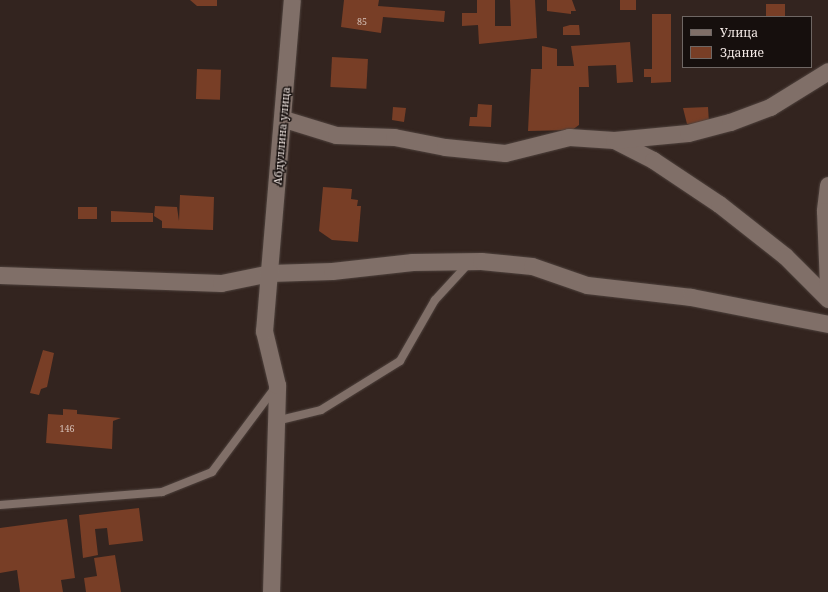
<!DOCTYPE html>
<html>
<head>
<meta charset="utf-8">
<style>
  body { margin:0 }
  #map { position:relative; width:828px; height:592px; overflow:hidden; background:#33241f; font-family:"Noto Serif",serif }
  div>[style] { position:absolute }
  .building>* { inset:0; background:#783e26; transform-origin:0 0 }
  .roads { filter:drop-shadow(0 0 1px #4e423d) drop-shadow(0 0 1px #4e423d) }
  .lane>* { height:8px; margin:-4px; padding:0 4px; transform-origin:4px; border-radius:4px; background:#806f68 }
  .street>* { height:17px; margin:-8.5px; padding:0 8.5px; transform-origin:8.5px; border-radius:8.5px; background:#806f68 }
  span { translate:-50% -50%; white-space:nowrap; text-align:center; line-height:1.15; -webkit-text-stroke:3px #160f0d; paint-order:stroke }
  .number-label { font-size:9px; color:#d5bfb6 }
  .number-label span { -webkit-text-stroke-width:0 }
  .street-label { font-size:11px; color:#f4eae6 }
  .legend { position:absolute; left:682px; top:16px; width:130px; height:52px; box-sizing:border-box; background:#160f0d; border:1px solid #6f6764; margin:0; padding:5px 7px; list-style:none; font-size:12px; color:#f4eae6 }
  .legend li { display:flex; align-items:center; gap:8px; height:20px }
  .legend b { width:20px; border:1px solid #6f6764 }
</style>
</head>
<body>
<div id="map">
  <div class="building">
    <div style="clip-path:polygon(190px 0,217px 0,217px 6px,197px 6px)"></div>
    <div style="clip-path:polygon(344px 0,379px 0,378px 6px,445px 11px,444px 22px,383px 17px,381px 33px,341px 27px)"></div>
    <div style="clip-path:polygon(477px 0,495px 0,495px 26px,511px 26px,510px 0,535px 0,537px 38px,479px 44px,478px 25px,462px 26px,462px 13px,477px 13px)"></div>
    <div style="clip-path:polygon(547px 0,572px 0,576px 11px,571px 11px,571px 14px,547px 11px)"></div>
    <div style="left:620px;top:0;width:16px;height:10px"></div>
    <div style="left:766px;top:4px;width:19px;height:13px"></div>
    <div style="clip-path:polygon(652px 14px,671px 14px,671px 82px,651px 83px,651px 77px,644px 77px,644px 69px,652px 69px)"></div>
    <div style="clip-path:polygon(570px 25px,579px 25px,580px 35px,563px 35px,563px 27px)"></div>
    <div style="clip-path:polygon(630px 42px,633px 82px,617px 83px,616px 65px,588px 66px,589px 87px,579px 87px,579px 125px,572px 130px,528px 131px,531px 69px,542px 69px,542px 46px,557px 49px,557px 66px,574px 66px,571px 46px)"></div>
    <div style="left:332px;top:57px;width:36px;height:30px;rotate:3deg"></div>
    <div style="left:197px;top:69px;width:24px;height:30px;rotate:2deg"></div>
    <div style="clip-path:polygon(478px 104px,492px 105px,491px 127px,469px 126px,470px 117px,477px 117px)"></div>
    <div style="clip-path:polygon(393px 107px,406px 108px,404px 122px,392px 120px)"></div>
    <div style="clip-path:polygon(708px 107px,709px 123px,687px 124px,683px 108px)"></div>
    <div style="clip-path:polygon(323px 187px,352px 189px,351px 199px,358px 200px,357px 206px,361px 206px,358px 242px,332px 240px,319px 231px)"></div>
    <div style="clip-path:polygon(180px 195px,214px 197px,213px 230px,162px 228px,162px 221px,154px 216px,155px 206px,177px 207px,179px 221px)"></div>
    <div style="left:78px;top:207px;width:19px;height:12px"></div>
    <div style="clip-path:polygon(111px 211px,153px 213px,153px 222px,111px 222px)"></div>
    <div style="clip-path:polygon(43px 350px,54px 353px,47px 387px,41px 389px,39px 395px,30px 393px)"></div>
    <div style="clip-path:polygon(63px 409px,77px 410px,77px 414px,121px 418px,113px 421px,112px 449px,46px 443px,48px 414px,63px 415px)"></div>
    <div style="clip-path:polygon(139px 508px,143px 541px,109px 545px,107px 528px,95px 529px,98px 555px,83px 558px,79px 515px)"></div>
    <div style="clip-path:polygon(67px 519px,75px 578px,61px 580px,63px 592px,20px 592px,17px 570px,0 573px,0 528px)"></div>
    <div style="clip-path:polygon(115px 555px,121px 592px,86px 592px,84px 578px,97px 576px,94px 558px)"></div>
  </div>
  <div class="roads">
    <div class="lane">
      <div style="left:276px;top:421px;width:46px;rotate:-13.7deg"></div>
      <div style="left:321px;top:410px;width:93px;rotate:-31.8deg"></div>
      <div style="left:400px;top:361px;width:70px;rotate:-60.2deg"></div>
      <div style="left:435px;top:300px;width:52px;rotate:-47.4deg"></div>
      <div style="left:0;top:505px;width:163px;rotate:-4.6deg"></div>
      <div style="left:162px;top:492px;width:54px;rotate:-21.8deg"></div>
      <div style="left:212px;top:472px;width:104px;rotate:-53.2deg"></div>
    </div>
    <div class="street">
      <div style="left:284px;top:119px;width:54px;rotate:17.1deg"></div>
      <div style="left:336px;top:135px;width:58px;rotate:2deg"></div>
      <div style="left:394px;top:137px;width:52px;rotate:11.1deg"></div>
      <div style="left:445px;top:147px;width:60px;rotate:5.7deg"></div>
      <div style="left:505px;top:153px;width:66px;rotate:-14deg"></div>
      <div style="left:569px;top:137px;width:45px;rotate:3.8deg"></div>
      <div style="left:614px;top:140px;width:44px;rotate:27.1deg"></div>
      <div style="left:653px;top:160px;width:79px;rotate:33.7deg"></div>
      <div style="left:719px;top:204px;width:84px;rotate:38.2deg"></div>
      <div style="left:785px;top:256px;width:61px;rotate:45deg"></div>
      <div style="left:614px;top:140px;width:74px;rotate:-5.4deg"></div>
      <div style="left:688px;top:133px;width:43px;rotate:-14.7deg"></div>
      <div style="left:730px;top:122px;width:43px;rotate:-20.6deg"></div>
      <div style="left:770px;top:107px;width:68px;rotate:-31.8deg"></div>
      <div style="left:828px;top:185px;width:26px;rotate:97deg"></div>
      <div style="left:825px;top:211px;width:75px;rotate:87.7deg"></div>
      <div style="left:0;top:275px;width:221px;rotate:2.1deg"></div>
      <div style="left:221px;top:283px;width:50px;rotate:-11.5deg"></div>
      <div style="left:270px;top:273px;width:62px;rotate:-1.8deg"></div>
      <div style="left:332px;top:271px;width:81px;rotate:-6.4deg"></div>
      <div style="left:412px;top:262px;width:69px;rotate:-0.8deg"></div>
      <div style="left:481px;top:261px;width:51px;rotate:5.6deg"></div>
      <div style="left:532px;top:266px;width:58px;rotate:19.1deg"></div>
      <div style="left:587px;top:285px;width:105px;rotate:6.6deg"></div>
      <div style="left:691px;top:297px;width:140px;rotate:11.1deg"></div>
      <div style="left:271px;top:592px;width:207px;rotate:-88.3deg"></div>
      <div style="left:277px;top:385px;width:56px;rotate:-103.5deg"></div>
      <div style="left:264px;top:331px;width:332px;rotate:-85.2deg"></div>
    </div>
  </div>
  <div class="number-label">
    <span style="left:362px;top:22px">85</span>
    <span style="left:67px;top:429px">146</span>
  </div>
  <div class="street-label">
    <span style="left:282px;top:136px;rotate:-85deg">Абдуллина улица</span>
  </div>
  <ul class="legend">
  <li><b style="height:5px;background:#806f68"></b>Улица</li>
  <li><b style="height:11px;background:#783e26"></b>Здание</li>
  </ul>
</div>
</body>
</html>
